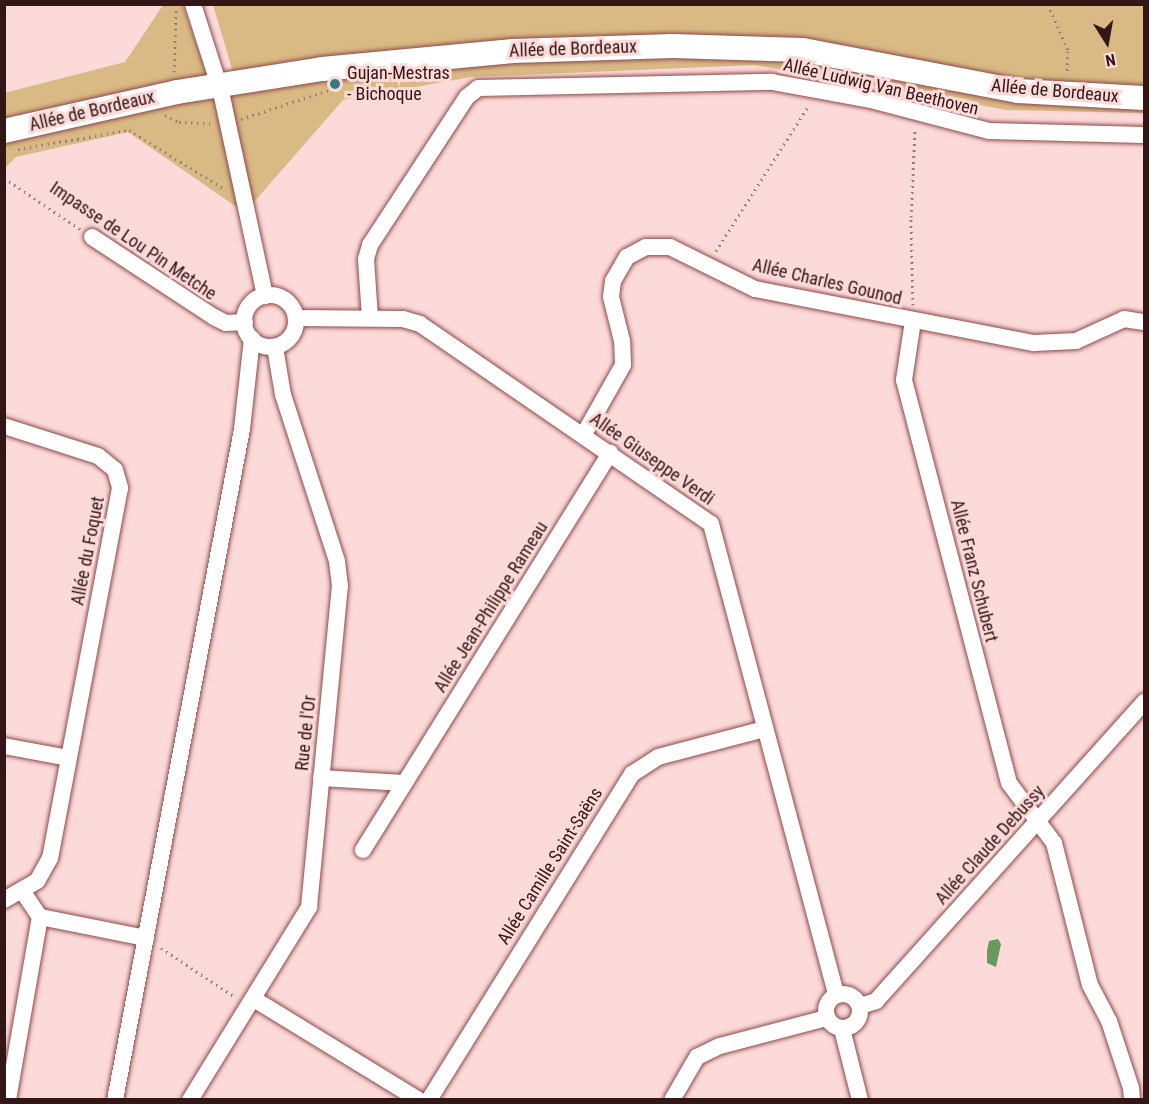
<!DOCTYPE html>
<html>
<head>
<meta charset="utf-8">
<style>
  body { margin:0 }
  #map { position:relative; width:1149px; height:1104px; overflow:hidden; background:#fcdad9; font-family:"Roboto Condensed",sans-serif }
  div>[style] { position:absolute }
  .green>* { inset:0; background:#d9b984 }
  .water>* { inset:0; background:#669b5c }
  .path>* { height:3px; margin-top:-1.5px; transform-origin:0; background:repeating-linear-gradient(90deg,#9a7b7a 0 1.5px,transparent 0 6px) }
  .roads { filter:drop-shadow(0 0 2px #8e4949) drop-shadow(0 0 2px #8e4949) }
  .street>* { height:16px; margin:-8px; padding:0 8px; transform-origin:8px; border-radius:8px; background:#fff }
  .street>.ring { margin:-8px; padding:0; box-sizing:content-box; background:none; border:16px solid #fff; border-radius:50% }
  .secondary>* { height:24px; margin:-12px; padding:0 12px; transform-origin:12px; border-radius:12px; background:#fff }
  .dots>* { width:16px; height:16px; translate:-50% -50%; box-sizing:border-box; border:3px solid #fcdad9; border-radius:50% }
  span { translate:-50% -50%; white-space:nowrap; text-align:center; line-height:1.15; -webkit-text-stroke:6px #fcdad9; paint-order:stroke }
  .street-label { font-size:18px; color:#331616 }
  .poi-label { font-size:18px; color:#331616 }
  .left { translate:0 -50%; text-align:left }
  .frame { position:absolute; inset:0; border:6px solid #331616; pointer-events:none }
  .north { position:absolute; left:1077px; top:12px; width:60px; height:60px; -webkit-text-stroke:4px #fcdad9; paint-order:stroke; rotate:169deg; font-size:16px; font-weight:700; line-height:24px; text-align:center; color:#331616 }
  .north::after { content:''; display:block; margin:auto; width:21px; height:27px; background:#331616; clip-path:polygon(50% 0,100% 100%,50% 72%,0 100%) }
</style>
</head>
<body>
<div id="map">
  <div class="green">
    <div style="clip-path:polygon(163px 5px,183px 5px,208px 78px,5px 120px,4px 93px,125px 62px)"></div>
    <div style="clip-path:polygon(213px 5px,1144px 5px,1144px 113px,1007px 110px,755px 65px,471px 77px,343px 100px,247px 210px,241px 210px,128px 132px,16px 157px,5px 168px,5px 131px,236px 82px)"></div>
  </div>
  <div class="water">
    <div style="clip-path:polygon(998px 939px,1001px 944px,996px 967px,987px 963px,987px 951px,989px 941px)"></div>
  </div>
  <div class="path">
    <div style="left:1048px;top:4px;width:51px;rotate:66.9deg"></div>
    <div style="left:1068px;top:51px;width:23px;rotate:92deg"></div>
    <div style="left:174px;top:72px;width:65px;rotate:-88.2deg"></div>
    <div style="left:165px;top:115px;width:16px;rotate:27deg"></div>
    <div style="left:179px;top:122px;width:34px;rotate:3deg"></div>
    <div style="left:241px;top:119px;width:93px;rotate:-18.2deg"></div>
    <div style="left:18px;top:149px;width:113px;rotate:-9.7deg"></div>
    <div style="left:129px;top:130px;width:114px;rotate:31.7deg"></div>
    <div style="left:4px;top:178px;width:92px;rotate:33.9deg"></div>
    <div style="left:716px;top:251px;width:173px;rotate:-57.5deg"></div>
    <div style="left:913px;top:305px;width:88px;rotate:-91.3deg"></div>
    <div style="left:911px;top:217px;width:88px;rotate:-87.4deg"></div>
    <div style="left:161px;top:948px;width:89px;rotate:33.5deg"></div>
  </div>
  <div class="roads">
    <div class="street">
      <div style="left:193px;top:4px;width:92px;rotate:72.3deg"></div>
      <div style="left:221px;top:92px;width:209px;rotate:77.8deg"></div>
      <div style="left:92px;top:237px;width:146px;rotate:33.3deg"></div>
      <div style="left:214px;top:317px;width:13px;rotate:27deg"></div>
      <div style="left:226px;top:323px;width:19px;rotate:-3deg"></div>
      <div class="ring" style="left:244px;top:295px;width:36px;height:36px"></div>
      <div style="left:296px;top:318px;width:107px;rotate:0.5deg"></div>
      <div style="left:403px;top:319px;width:18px;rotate:16deg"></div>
      <div style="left:420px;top:324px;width:353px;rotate:34.5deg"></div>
      <div style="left:711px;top:524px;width:487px;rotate:75.1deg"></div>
      <div style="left:370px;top:318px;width:59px;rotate:-93.9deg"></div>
      <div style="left:366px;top:259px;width:15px;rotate:-74deg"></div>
      <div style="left:370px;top:245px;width:177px;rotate:-56.8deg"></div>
      <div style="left:467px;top:97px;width:14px;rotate:-39deg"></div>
      <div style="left:478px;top:88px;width:294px;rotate:-1.2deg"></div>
      <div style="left:772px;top:82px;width:101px;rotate:10.3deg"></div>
      <div style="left:871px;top:100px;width:122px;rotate:14.7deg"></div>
      <div style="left:989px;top:131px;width:155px;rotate:1.5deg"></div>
      <div style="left:913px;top:321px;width:60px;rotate:98.7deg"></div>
      <div style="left:904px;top:380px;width:416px;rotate:75.4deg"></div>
      <div style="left:1009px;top:783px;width:75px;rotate:53.1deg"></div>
      <div style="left:1054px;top:843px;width:146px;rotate:75.8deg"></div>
      <div style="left:1090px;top:985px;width:41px;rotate:62.2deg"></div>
      <div style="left:1109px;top:1021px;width:71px;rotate:71.8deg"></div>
      <div style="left:1131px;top:1088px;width:12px;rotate:85deg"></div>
      <div style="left:4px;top:426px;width:99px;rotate:17.7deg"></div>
      <div style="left:98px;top:456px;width:22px;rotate:39deg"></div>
      <div style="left:115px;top:470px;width:19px;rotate:74deg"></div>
      <div style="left:120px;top:488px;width:377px;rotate:100.7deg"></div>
      <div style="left:50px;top:858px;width:26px;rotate:119deg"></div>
      <div style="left:37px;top:881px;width:38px;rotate:150deg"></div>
      <div style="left:584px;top:434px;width:79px;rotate:-60.5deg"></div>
      <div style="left:623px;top:365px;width:24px;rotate:-92deg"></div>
      <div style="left:622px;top:341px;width:45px;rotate:-104deg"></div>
      <div style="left:611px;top:297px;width:16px;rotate:-83deg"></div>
      <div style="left:613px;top:281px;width:28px;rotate:-60deg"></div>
      <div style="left:627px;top:257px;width:21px;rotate:-28deg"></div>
      <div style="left:646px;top:247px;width:24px"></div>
      <div style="left:670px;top:247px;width:95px;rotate:26.3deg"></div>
      <div style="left:755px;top:289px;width:284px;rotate:11deg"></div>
      <div style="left:1034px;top:343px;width:42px;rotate:-2.7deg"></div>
      <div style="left:1076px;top:341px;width:53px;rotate:-24.6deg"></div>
      <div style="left:1124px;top:319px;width:20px;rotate:9deg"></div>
      <div style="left:4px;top:746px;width:65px;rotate:10.6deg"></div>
      <div style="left:321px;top:778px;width:83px;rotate:3.4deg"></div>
      <div style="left:363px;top:850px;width:468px;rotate:-58.1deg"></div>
      <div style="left:23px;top:892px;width:30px;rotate:56deg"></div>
      <div style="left:40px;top:917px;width:108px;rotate:11.2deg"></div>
      <div class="ring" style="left:826px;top:994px;width:18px;height:18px"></div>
      <div style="left:254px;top:999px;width:193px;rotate:31.5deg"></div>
      <div style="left:860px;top:1006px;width:17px;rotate:-17deg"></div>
      <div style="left:876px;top:1001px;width:402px;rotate:-48.1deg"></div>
      <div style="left:842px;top:1029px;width:73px;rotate:75.8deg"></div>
      <div style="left:8px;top:1100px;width:186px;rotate:-80.1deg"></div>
      <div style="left:115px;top:1100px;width:683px;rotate:-79.28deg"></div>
      <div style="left:242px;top:429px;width:91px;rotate:-83.7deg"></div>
      <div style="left:190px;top:1100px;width:227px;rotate:-58.3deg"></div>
      <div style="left:309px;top:907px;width:322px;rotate:-84.5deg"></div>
      <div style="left:340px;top:586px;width:25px;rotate:-97deg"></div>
      <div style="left:337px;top:561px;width:175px;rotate:-108deg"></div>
      <div style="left:283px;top:395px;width:49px;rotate:-99.5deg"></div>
      <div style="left:429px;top:1100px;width:384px;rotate:-58.1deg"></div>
      <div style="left:632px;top:774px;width:31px;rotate:-33deg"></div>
      <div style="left:658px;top:757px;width:111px;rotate:-14.7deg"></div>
      <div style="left:672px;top:1100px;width:50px;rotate:-59.8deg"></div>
      <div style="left:697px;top:1057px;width:25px;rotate:-26deg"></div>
      <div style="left:720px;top:1046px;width:110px;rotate:-14.8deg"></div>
    </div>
    <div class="secondary">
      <div style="left:4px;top:131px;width:177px;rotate:-12.7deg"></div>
      <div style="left:177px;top:92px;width:147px;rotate:-9deg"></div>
      <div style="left:322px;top:69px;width:192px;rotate:-5.4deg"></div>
      <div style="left:513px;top:51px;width:160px;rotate:-1.8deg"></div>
      <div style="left:673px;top:46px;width:130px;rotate:1.8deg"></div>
      <div style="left:803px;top:50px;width:219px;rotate:10.8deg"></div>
      <div style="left:1018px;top:91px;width:126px;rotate:3.2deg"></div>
    </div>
  </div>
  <div class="dots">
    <div style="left:335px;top:84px;background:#337c81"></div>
  </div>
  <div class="street-label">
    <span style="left:573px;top:49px;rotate:-2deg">Allée de Bordeaux</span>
    <span style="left:881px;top:87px;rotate:13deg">Allée Ludwig Van Beethoven</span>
    <span style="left:1055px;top:91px;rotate:5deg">Allée de Bordeaux</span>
    <span style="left:92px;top:111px;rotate:-13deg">Allée de Bordeaux</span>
    <span style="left:133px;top:241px;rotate:34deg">Impasse de Lou Pin Metche</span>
    <span style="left:827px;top:282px;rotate:13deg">Allée Charles Gounod</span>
    <span style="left:652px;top:459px;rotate:35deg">Allée Giuseppe Verdi</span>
    <span style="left:88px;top:551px;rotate:-79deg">Allée du Foquet</span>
    <span style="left:974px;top:571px;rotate:76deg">Allée Franz Schubert</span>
    <span style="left:491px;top:607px;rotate:-58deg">Allée Jean-Philippe Rameau</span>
    <span style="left:306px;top:733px;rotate:-84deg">Rue de l'Or</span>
    <span style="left:990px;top:845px;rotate:-48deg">Allée Claude Debussy</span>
    <span style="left:550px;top:866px;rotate:-58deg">Allée Camille Saint-Saëns</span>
  </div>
  <div class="poi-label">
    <span class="left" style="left:347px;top:84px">Gujan-Mestras<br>- Bichoque</span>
  </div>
  <div class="frame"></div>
  <div class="north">N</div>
</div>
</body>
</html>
